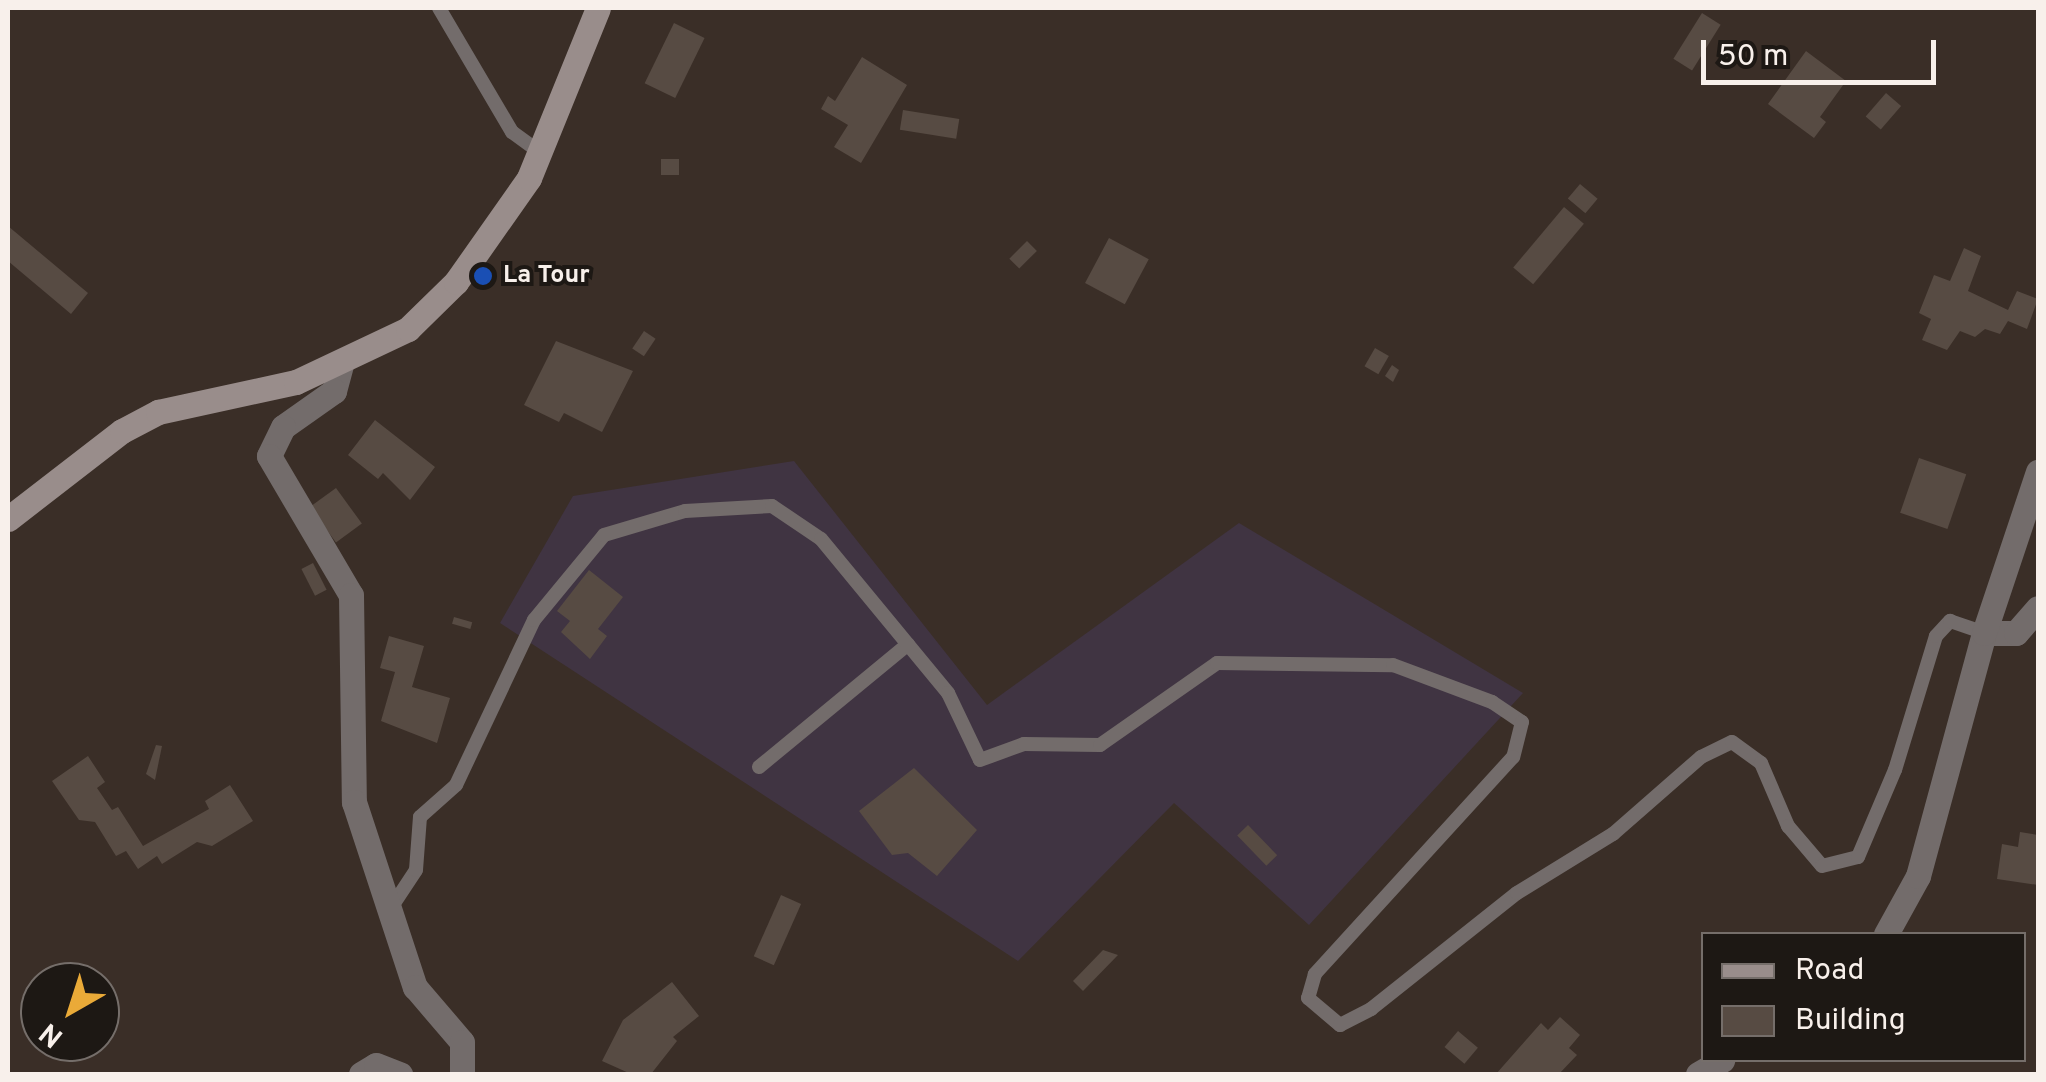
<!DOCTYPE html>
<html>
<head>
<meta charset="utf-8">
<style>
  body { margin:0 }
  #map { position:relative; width:2046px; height:1082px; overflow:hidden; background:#3a2e27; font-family:Overpass,sans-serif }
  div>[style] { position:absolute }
  .industrial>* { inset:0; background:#403442 }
  .building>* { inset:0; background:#574b43; transform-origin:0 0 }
  .service>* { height:14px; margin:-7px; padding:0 7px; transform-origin:7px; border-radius:7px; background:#736c6b }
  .minor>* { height:25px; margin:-12.5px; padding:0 12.5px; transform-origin:12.5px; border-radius:12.5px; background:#736c6b }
  .tertiary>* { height:25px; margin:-12.5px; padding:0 12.5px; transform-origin:12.5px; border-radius:12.5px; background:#736c6b }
  .secondary>* { height:25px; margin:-12.5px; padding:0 12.5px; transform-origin:12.5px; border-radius:12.5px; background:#998d8b }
  .dots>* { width:28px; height:28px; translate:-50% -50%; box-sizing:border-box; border:5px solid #1d1814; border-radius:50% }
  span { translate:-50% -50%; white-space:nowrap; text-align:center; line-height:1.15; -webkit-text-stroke:8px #1d1814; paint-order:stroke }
  .poi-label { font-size:25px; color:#f8f0eb; font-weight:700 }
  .left { translate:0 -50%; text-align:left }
  .frame { position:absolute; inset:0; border:10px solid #f8f0eb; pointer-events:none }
  .legend { position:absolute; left:1701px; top:932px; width:325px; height:130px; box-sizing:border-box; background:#1d1814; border:2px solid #756e6a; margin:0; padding:12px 18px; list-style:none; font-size:30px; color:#f8f0eb }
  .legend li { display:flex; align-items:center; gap:20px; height:50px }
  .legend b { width:50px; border:2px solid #756e6a }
  .north { position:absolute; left:20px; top:962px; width:100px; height:100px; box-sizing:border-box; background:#1d1814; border:2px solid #756e6a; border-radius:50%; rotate:219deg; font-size:28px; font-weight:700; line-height:40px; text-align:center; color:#f8f0eb }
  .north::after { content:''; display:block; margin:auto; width:35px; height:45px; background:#eaaa38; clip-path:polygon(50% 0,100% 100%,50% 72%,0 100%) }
  .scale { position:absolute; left:1701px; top:40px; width:235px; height:45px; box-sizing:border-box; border:5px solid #f8f0eb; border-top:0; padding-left:12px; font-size:30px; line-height:35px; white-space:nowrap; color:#f8f0eb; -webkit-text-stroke:8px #1d1814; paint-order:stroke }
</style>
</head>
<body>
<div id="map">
  <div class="industrial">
    <div style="clip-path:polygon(794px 461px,987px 705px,1239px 523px,1523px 693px,1309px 925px,1174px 803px,1018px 961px,500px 623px,573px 496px)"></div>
  </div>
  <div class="building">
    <div style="left:1702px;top:13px;width:22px;height:54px;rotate:32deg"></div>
    <div style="left:674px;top:23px;width:34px;height:67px;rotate:26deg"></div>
    <div style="clip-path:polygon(1806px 51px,1846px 81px,1820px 117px,1826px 122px,1814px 138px,1768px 104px)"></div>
    <div style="clip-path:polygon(862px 57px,907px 85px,861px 163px,834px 147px,848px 125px,821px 109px,828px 96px,835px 101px)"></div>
    <div style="left:1886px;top:93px;width:20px;height:31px;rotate:41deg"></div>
    <div style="left:903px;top:110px;width:57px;height:20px;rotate:9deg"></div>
    <div style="left:661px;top:159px;width:18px;height:16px"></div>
    <div style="left:1580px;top:184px;width:23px;height:19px;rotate:40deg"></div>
    <div style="left:1564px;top:207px;width:26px;height:79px;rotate:40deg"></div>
    <div style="clip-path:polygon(8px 226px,88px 293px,71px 314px,8px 261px)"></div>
    <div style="left:1109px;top:238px;width:45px;height:51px;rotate:28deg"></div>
    <div style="left:1027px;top:241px;width:14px;height:25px;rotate:45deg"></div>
    <div style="clip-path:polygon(1964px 248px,1981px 256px,1968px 291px,2008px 310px,2017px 291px,2038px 299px,2027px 329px,2008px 321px,2000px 334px,1985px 329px,1975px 337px,1960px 331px,1947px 350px,1922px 340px,1931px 319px,1919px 313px,1934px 275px,1950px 281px)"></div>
    <div style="left:644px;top:331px;width:14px;height:21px;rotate:34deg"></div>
    <div style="clip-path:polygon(556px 341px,633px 371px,602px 432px,564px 413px,559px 422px,524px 405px)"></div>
    <div style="left:1375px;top:348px;width:16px;height:21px;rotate:30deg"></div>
    <div style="clip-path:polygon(1392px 365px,1399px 370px,1393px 382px,1385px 376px)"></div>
    <div style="clip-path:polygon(375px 420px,435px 467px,410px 500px,383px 473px,378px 479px,348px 455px)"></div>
    <div style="left:1919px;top:458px;width:50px;height:58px;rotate:19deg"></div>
    <div style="left:336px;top:488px;width:44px;height:32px;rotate:54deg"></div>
    <div style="left:313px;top:563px;width:30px;height:13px;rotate:63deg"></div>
    <div style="clip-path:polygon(589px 570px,623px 597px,598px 629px,607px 636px,590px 659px,561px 632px,570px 621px,557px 611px)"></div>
    <div style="left:454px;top:617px;width:19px;height:7px;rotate:16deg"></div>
    <div style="clip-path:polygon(389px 636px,424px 646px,412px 687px,450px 698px,437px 743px,381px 721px,395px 672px,380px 668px)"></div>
    <div style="clip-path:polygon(156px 745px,162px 746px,155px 780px,146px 774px)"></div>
    <div style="clip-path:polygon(88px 756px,105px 782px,97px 788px,112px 810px,118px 807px,143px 846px,209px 809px,205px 801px,230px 785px,253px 821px,212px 846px,197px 842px,162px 864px,157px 856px,138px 869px,126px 851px,116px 856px,95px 822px,79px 820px,52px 781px)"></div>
    <div style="clip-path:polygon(914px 768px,977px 830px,937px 876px,908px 853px,892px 855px,859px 811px)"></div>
    <div style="left:1248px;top:825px;width:42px;height:15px;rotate:46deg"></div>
    <div style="clip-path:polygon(2020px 832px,2038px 835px,2038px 885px,1997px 879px,2002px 844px,2018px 847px)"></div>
    <div style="left:781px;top:895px;width:22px;height:67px;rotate:24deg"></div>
    <div style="clip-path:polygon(1103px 950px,1118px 955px,1083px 991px,1073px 981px)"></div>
    <div style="clip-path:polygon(672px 982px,699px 1016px,673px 1037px,677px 1041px,651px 1074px,631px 1074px,602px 1061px,623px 1020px)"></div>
    <div style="clip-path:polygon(1560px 1017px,1580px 1035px,1569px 1048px,1577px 1055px,1559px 1074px,1496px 1074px,1541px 1023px,1548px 1030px)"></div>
    <div style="left:1458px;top:1031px;width:26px;height:21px;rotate:40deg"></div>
  </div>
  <div class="service">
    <div style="left:439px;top:8px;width:144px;rotate:59.5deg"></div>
    <div style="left:512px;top:132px;width:34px;rotate:36deg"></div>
    <div style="left:759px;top:767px;width:193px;rotate:-39.5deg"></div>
    <div style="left:389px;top:911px;width:49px;rotate:-56.6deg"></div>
    <div style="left:416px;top:870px;width:53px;rotate:-85.7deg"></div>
    <div style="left:420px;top:817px;width:48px;rotate:-41.6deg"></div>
    <div style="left:456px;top:785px;width:183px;rotate:-64.7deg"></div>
    <div style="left:534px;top:620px;width:110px;rotate:-50.5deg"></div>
    <div style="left:604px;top:535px;width:84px;rotate:-16.5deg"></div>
    <div style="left:685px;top:511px;width:87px;rotate:-3.3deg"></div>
    <div style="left:772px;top:506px;width:59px;rotate:34deg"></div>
    <div style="left:821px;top:539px;width:200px;rotate:50.5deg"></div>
    <div style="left:948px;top:693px;width:74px;rotate:64.5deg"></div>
    <div style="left:980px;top:760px;width:47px;rotate:-20deg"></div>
    <div style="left:1024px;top:744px;width:76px;rotate:0.8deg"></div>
    <div style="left:1100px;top:745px;width:143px;rotate:-35deg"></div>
    <div style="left:1217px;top:663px;width:176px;rotate:0.7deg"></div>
    <div style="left:1393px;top:665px;width:106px;rotate:20.5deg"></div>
    <div style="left:1492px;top:702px;width:36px;rotate:34deg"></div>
    <div style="left:1522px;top:722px;width:36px;rotate:104deg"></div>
    <div style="left:1513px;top:757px;width:294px;rotate:132.4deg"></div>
    <div style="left:1315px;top:974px;width:25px;rotate:106deg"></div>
    <div style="left:1308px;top:998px;width:42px;rotate:40.2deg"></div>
    <div style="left:1340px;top:1025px;width:35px;rotate:-27deg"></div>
    <div style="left:1371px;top:1009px;width:186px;rotate:-38.5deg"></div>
    <div style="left:1517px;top:893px;width:113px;rotate:-31.6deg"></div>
    <div style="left:1613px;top:834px;width:117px;rotate:-41.2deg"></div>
    <div style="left:1701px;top:757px;width:34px;rotate:-26deg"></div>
    <div style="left:1732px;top:742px;width:36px;rotate:36deg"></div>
    <div style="left:1761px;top:763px;width:69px;rotate:66.8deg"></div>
    <div style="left:1788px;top:826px;width:52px;rotate:49.6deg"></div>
    <div style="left:1822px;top:866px;width:37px;rotate:-14deg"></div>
    <div style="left:1858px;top:857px;width:95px;rotate:-67deg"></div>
    <div style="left:1895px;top:770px;width:140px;rotate:-73deg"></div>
    <div style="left:1936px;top:636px;width:21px;rotate:-47deg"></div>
    <div style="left:1950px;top:621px;width:36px;rotate:19deg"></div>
  </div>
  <div class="minor">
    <div style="left:341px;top:365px;width:27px;rotate:105deg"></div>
    <div style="left:334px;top:391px;width:62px;rotate:144.8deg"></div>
    <div style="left:283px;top:427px;width:32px;rotate:116deg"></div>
    <div style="left:269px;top:456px;width:161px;rotate:59.5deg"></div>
    <div style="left:351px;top:595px;width:207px;rotate:89.2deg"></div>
    <div style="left:354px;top:802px;width:195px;rotate:71.8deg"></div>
    <div style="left:415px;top:987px;width:72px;rotate:49.5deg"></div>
    <div style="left:462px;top:1042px;width:32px;rotate:90deg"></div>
    <div style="left:1984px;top:633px;width:32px"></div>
    <div style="left:2016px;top:633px;width:33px;rotate:-49deg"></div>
    <div style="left:361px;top:1074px;width:17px;rotate:-31deg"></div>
    <div style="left:376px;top:1065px;width:26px;rotate:21deg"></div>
  </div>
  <div class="tertiary">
    <div style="left:1886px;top:934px;width:66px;rotate:-61.1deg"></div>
    <div style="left:1918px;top:876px;width:252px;rotate:-74.8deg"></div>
    <div style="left:1984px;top:633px;width:170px;rotate:-71.5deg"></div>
    <div style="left:1698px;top:1074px;width:28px;rotate:-30deg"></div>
  </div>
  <div class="secondary">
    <div style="left:8px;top:519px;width:144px;rotate:-37.7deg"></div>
    <div style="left:122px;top:431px;width:41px;rotate:-27.8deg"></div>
    <div style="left:158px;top:412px;width:141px;rotate:-12.3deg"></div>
    <div style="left:296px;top:382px;width:124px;rotate:-25.3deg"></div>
    <div style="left:408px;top:329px;width:67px;rotate:-44.4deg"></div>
    <div style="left:456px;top:282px;width:127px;rotate:-54.9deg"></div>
    <div style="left:529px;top:178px;width:183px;rotate:-67.9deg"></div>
  </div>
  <div class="dots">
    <div style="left:483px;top:276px;background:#1a4fb4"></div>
  </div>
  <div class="poi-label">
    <span class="left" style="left:503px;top:276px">La Tour</span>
  </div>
  <div class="frame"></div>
  <ul class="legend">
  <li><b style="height:12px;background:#998d8b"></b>Road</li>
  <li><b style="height:28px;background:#574b43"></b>Building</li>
  </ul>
  <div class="north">N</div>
  <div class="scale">50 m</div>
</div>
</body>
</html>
